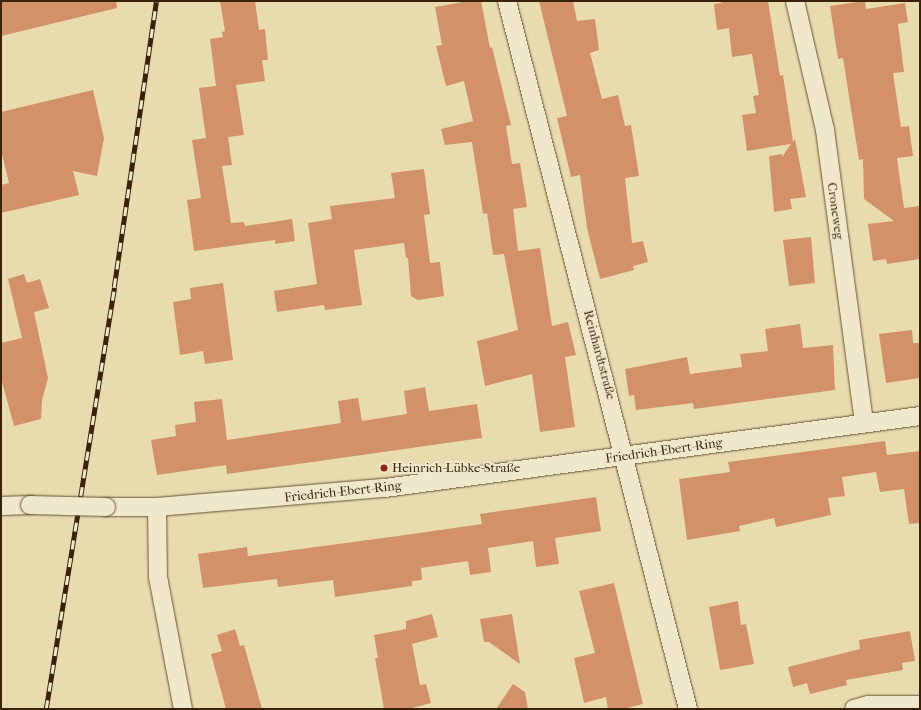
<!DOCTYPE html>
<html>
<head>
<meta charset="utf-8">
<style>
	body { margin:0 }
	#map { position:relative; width:921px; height:710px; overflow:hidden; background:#e8dcaf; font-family:"IM FELL French Canon",serif }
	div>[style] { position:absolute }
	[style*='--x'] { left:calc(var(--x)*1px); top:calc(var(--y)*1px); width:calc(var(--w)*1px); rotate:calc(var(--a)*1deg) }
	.building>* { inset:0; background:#d39169 }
	.roads { filter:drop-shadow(0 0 1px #655032) drop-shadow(0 0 1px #655032) }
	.minor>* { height:18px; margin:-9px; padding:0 9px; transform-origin:9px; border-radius:9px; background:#f0e8cb }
	.rail>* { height:4.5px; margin-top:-2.25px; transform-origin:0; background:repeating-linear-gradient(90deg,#f0e8cb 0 9px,#392208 0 18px); box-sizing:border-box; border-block:1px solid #392208 }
	.bridges { filter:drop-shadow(0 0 1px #655032) drop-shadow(0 0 1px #655032) }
	.minor-bridge>* { height:18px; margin:-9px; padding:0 9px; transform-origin:9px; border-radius:9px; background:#f0e8cb }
	.dots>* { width:11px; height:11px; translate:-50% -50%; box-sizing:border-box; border:2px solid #f0e8cb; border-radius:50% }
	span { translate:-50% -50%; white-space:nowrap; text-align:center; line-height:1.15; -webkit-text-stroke:4px #f0e8cb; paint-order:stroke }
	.street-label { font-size:13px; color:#392208 }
	.poi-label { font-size:13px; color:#392208 }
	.left { translate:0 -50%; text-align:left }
	.frame { position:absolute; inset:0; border:2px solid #392208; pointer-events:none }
</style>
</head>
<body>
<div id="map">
	<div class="building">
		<i style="clip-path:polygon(1px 1px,116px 1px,117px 8px,1px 36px)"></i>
		<i style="clip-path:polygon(220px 1px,255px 1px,259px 30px,265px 29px,268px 60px,262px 60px,265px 81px,236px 85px,244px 135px,228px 137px,232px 165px,222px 166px,231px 223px,244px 222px,245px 226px,292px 219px,295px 241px,275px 244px,275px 240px,194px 251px,187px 200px,201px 198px,192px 140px,206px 138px,199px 88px,216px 86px,210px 39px,223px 37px,222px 32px,225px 31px)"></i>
		<i style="clip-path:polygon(469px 1px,481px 1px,490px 48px,492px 47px,511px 125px,506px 126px,512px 164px,520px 163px,527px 207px,513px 209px,518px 251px,540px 248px,552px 326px,568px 322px,576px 355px,565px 357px,575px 427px,540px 432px,532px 374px,485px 386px,477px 341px,518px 330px,504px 254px,493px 255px,487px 213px,483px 214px,472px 142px,445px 145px,441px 129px,473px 121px,464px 81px,446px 86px,436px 46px,442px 45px,435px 7px)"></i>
		<i style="clip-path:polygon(539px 1px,573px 1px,577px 21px,595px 19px,599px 50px,590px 53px,602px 99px,618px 95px,625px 126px,631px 125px,639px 176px,625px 178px,632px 243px,643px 241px,648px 262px,633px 266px,634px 270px,600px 279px,587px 228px,580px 175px,571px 177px,557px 118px,567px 116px)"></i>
		<i style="clip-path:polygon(721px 1px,768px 1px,780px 76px,783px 75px,793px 142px,795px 139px,806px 197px,790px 199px,792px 209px,774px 212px,769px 156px,782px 154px,782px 157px,791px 144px,747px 151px,742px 115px,756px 113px,753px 96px,759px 95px,752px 54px,732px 57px,729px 28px,717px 30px,714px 4px,721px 3px)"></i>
		<i style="clip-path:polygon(865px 1px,866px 9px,905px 3px,908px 22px,898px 24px,904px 72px,893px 73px,901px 127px,909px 126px,913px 156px,897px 158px,904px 208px,920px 206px,920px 259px,887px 264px,886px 259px,873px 261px,868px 224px,894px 221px,864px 199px,863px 159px,859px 160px,843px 58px,838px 59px,830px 6px)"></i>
		<i style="clip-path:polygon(93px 90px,104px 138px,97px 176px,73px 171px,79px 195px,1px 213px,1px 185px,9px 183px,1px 150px,1px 112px)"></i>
		<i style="clip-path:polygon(424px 169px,430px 214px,424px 215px,430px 263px,440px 262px,444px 296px,418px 300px,411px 296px,408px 258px,406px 258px,404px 243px,354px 250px,362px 305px,325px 310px,324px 305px,277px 312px,274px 291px,317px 284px,308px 223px,332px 219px,330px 206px,395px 198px,391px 173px)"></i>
		<i style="clip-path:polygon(811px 237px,815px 283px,789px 286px,783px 240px)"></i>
		<i style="clip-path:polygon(24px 274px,27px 283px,40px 279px,49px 308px,34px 312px,48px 378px,42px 400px,41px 419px,14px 426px,1px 378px,1px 343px,22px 338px,8px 279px)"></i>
		<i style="clip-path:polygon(223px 283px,233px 360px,205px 364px,203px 351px,180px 355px,173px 302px,191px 299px,190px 288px)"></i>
		<i style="clip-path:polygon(800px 324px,803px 348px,833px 345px,835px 390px,694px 409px,693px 403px,636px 410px,634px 395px,629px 396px,625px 369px,687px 357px,690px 374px,742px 367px,740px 354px,768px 351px,765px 329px)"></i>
		<i style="clip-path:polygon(912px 330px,913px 343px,920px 343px,920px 378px,886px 383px,879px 334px)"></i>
		<i style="clip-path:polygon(425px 387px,429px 411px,477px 404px,482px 438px,227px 474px,226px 465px,157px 475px,151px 440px,176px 436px,175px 425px,196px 422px,194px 402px,222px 399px,227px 440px,341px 423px,338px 401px,358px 398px,362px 421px,407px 414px,404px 391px)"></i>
		<i style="clip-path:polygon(885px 441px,887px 455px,920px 451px,920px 523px,909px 524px,904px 489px,880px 492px,876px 472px,842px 477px,845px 496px,828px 498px,831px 515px,776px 527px,774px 518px,739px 526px,740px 531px,687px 540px,679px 479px,730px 472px,728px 462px)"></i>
		<i style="clip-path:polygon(596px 497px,601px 531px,555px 538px,559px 564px,536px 567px,533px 541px,488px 548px,491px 572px,470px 575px,468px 561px,421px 568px,422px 580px,412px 581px,412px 586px,335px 597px,333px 580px,278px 587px,277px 579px,203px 588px,198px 554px,247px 547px,248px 556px,398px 536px,482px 524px,480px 514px)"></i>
		<i style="clip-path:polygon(614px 583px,643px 704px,623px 709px,608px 709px,606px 697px,584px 703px,574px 658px,595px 653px,579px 591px)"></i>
		<i style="clip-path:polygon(738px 601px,741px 625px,746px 624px,754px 664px,720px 670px,709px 607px)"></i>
		<i style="clip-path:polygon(432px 614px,438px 637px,412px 644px,420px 685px,426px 684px,431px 703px,408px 709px,384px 709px,375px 658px,378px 658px,374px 635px,406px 629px,406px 621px)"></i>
		<i style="clip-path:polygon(512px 614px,520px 664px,489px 642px,484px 642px,480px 619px)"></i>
		<i style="clip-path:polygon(235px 629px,240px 646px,244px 645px,262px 709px,226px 709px,211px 654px,222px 651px,217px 635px)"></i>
		<i style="clip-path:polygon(910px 631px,915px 661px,902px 663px,903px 670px,846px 680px,847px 685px,810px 694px,807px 683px,793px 687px,788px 667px,860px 649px,859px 640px)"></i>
		<i style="clip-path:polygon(513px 684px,525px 692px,528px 709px,496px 709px)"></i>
	</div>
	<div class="roads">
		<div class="minor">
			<i style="--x:507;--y:1;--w:731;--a:75.66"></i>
			<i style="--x:795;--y:1;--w:132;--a:76.9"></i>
			<i style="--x:825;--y:130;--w:296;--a:82.4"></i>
			<i style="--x:1;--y:506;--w:29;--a:-2"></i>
			<i style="--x:106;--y:507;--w:51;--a:0"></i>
			<i style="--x:157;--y:507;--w:229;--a:-4.8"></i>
			<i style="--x:385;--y:488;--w:540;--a:-7.66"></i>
			<i style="--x:157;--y:507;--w:70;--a:89.2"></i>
			<i style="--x:158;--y:577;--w:134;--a:79.3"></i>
			<i style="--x:854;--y:709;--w:15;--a:-16"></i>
			<i style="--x:868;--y:705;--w:52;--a:0"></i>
		</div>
	</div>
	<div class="rail">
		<i style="--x:46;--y:709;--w:427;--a:-80.8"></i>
		<i style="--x:114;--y:287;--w:289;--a:-81.6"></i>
	</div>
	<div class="bridges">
		<div class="minor-bridge">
			<i style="--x:30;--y:505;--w:76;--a:1.5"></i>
		</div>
	</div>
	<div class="dots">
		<i style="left:384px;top:468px;background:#8f2418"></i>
	</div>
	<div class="street-label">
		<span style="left:835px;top:211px;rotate:82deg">Croneweg</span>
		<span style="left:599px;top:355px;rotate:75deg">Reinhardtstraße</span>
		<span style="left:664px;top:451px;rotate:-8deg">Friedrich-Ebert-Ring</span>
		<span style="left:343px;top:492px;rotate:-6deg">Friedrich-Ebert-Ring</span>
	</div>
	<div class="poi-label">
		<span class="left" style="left:392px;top:468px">Heinrich-Lübke-Straße</span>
	</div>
	<div class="frame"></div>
</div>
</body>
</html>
